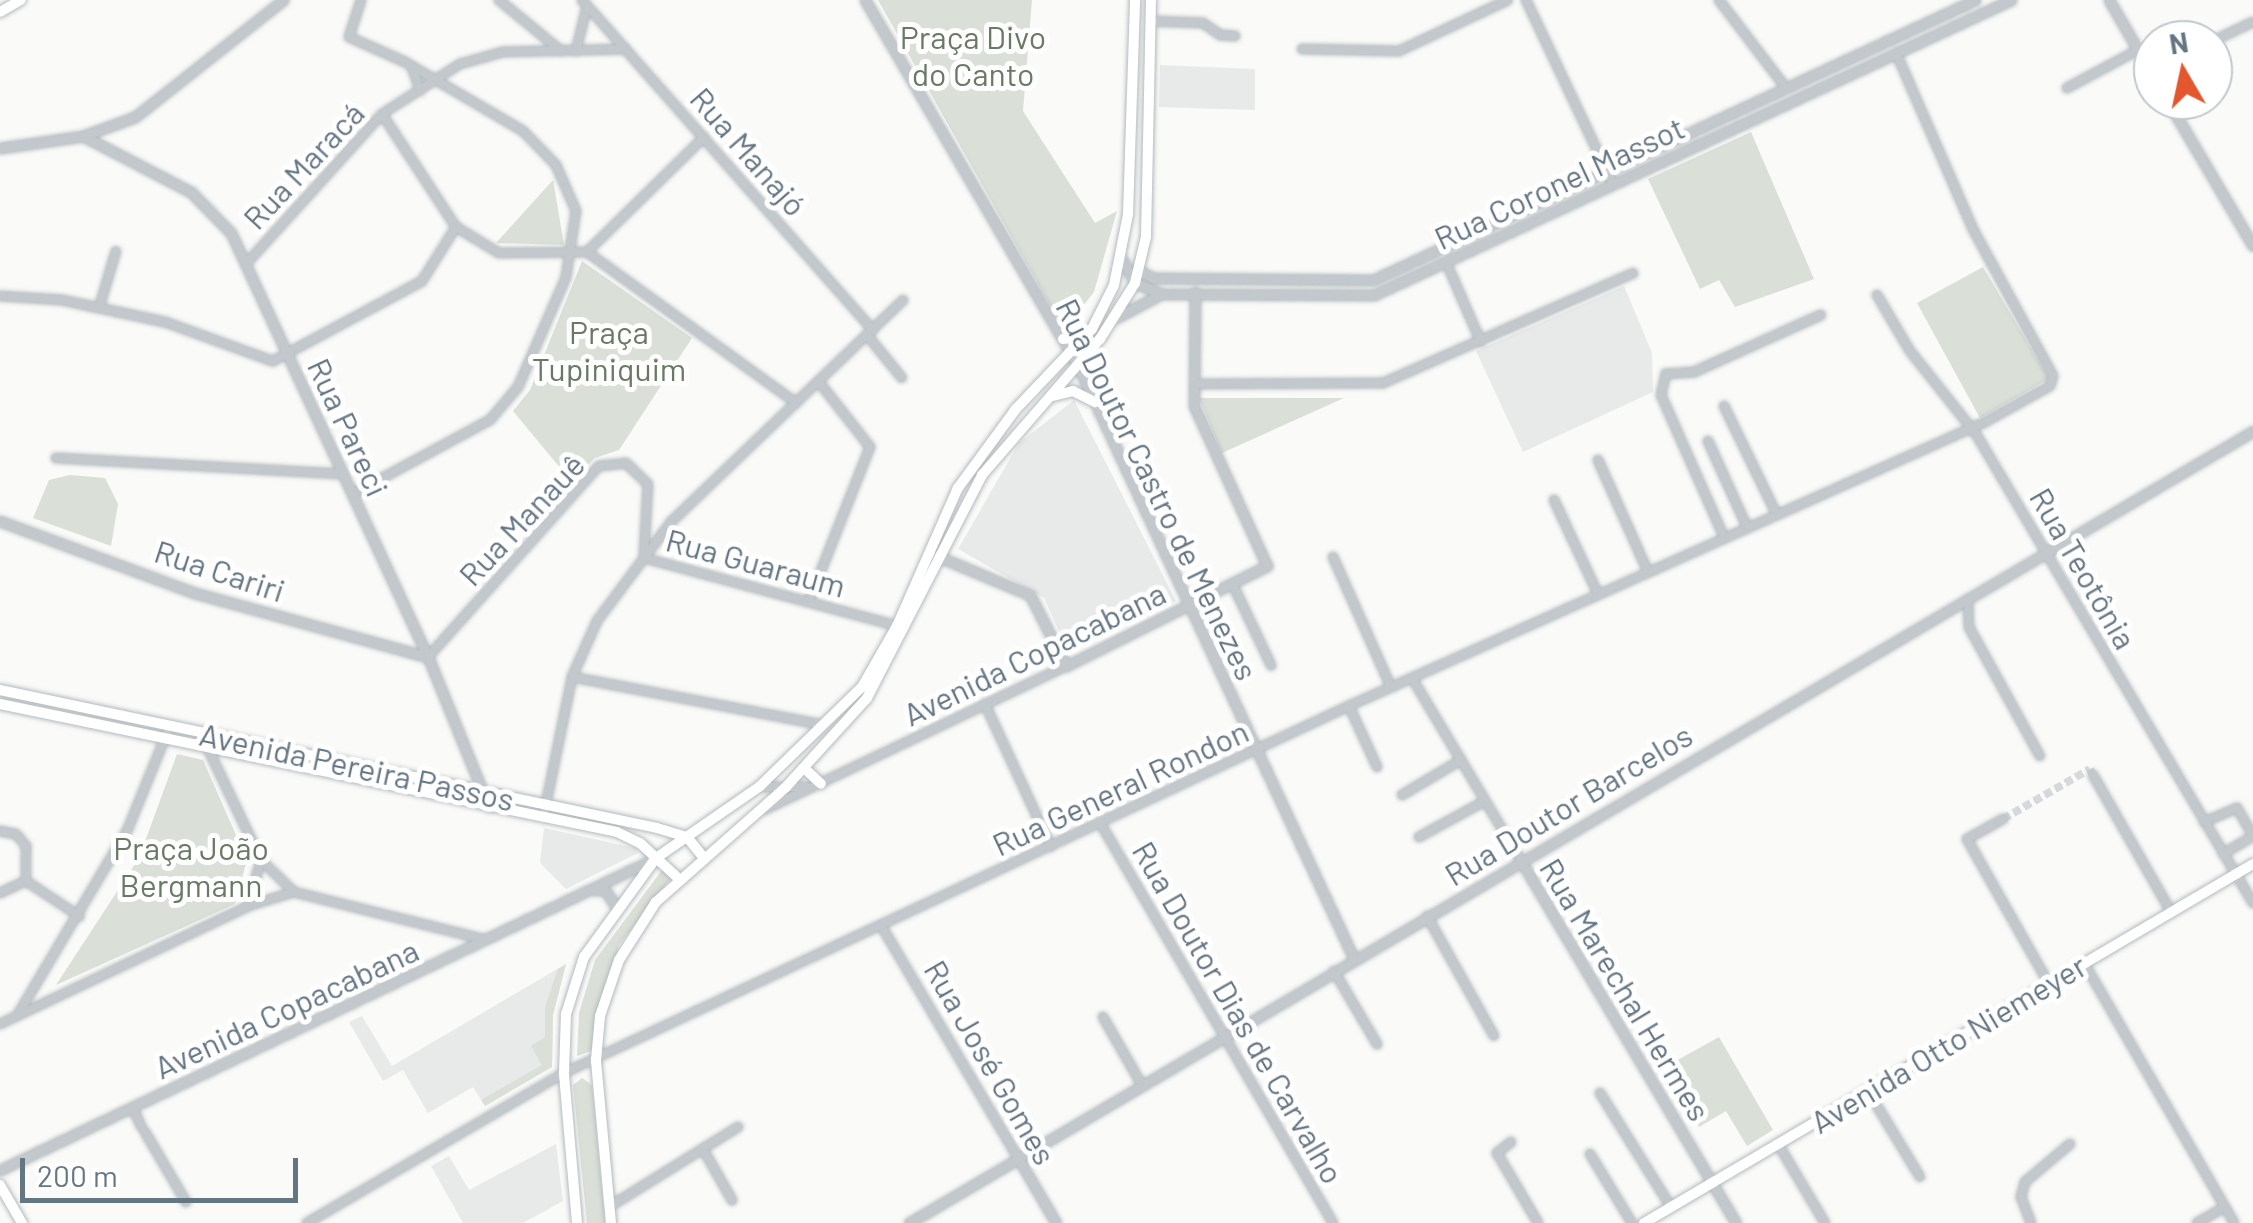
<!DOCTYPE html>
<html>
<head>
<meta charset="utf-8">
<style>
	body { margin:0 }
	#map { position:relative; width:2253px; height:1223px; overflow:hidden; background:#fafaf8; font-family:Barlow,sans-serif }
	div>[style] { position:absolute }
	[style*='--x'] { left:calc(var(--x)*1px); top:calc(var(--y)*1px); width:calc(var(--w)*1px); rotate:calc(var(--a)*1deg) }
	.built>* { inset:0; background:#e8e9e9 }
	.green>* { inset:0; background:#dadfd7 }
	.minor-tunnel>* { height:8px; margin-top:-4px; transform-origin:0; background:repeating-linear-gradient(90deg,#d5d9db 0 8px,transparent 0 12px) }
	.roads { filter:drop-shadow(0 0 2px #b3babf) drop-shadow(0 0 2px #b3babf) }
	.minor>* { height:8px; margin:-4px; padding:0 4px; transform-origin:4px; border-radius:4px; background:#c3c8cc }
	.tertiary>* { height:9px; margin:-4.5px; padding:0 4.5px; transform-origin:4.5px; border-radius:4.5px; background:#c3c8cc }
	.secondary>* { height:10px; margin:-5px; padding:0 5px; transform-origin:5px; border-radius:5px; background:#fff }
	span { translate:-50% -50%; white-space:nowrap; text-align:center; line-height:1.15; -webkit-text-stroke:10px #fff; paint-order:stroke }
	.park-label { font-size:32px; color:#687a64 }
	.street-label { font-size:32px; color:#657683 }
	.north { position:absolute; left:2133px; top:20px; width:100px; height:100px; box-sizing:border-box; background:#fff; border:2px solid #c1c8cd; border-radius:50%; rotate:351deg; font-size:28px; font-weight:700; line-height:40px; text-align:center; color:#657683 }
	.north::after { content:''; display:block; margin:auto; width:35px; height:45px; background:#e4572e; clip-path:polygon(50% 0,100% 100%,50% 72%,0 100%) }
	.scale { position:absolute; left:20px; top:1158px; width:278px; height:45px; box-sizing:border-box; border:5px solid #657683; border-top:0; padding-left:12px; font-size:30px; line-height:35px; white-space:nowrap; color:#657683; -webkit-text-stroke:8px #fff; paint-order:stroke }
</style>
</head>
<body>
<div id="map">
	<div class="built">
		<i style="clip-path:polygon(1160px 65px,1255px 69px,1255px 110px,1159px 107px)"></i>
		<i style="clip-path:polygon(1624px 286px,1652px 353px,1653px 392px,1523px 452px,1476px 351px)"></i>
		<i style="clip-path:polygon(1074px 400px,1176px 601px,1069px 653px,1044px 598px,958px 549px,1019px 443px)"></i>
		<i style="clip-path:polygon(544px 828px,635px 848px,638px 853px,566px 889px,540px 863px)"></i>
		<i style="clip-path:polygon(566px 964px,553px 1015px,552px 1067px,485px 1106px,473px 1087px,428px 1113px,403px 1070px,383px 1081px,349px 1022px,362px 1016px,392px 1066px)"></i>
		<i style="clip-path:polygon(556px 1144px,563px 1201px,523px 1223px,463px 1223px,431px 1166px,449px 1156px,469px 1190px)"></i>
	</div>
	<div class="green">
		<i style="clip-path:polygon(878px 0,1032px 0,1023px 111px,1095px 223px,1117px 211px,1094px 292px,1064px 330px)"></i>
		<i style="clip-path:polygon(1751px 132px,1814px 279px,1735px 307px,1719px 280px,1700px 289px,1648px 179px)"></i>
		<i style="clip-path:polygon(553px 180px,564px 245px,496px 243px)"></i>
		<i style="clip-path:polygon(582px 261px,692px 338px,619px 450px,595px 458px,571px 481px,513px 411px,530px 390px)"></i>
		<i style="clip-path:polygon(1983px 267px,2049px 379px,1980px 418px,1917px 303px)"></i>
		<i style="clip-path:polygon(1199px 398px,1344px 398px,1222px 453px)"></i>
		<i style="clip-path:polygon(70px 475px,105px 478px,118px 504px,111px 546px,33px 518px,49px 480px)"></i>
		<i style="clip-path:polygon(177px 754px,203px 760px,247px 860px,235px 904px,56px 985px,139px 858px)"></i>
		<i style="clip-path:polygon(662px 870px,671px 878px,619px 945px,591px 1051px,577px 1056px,579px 1013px,595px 960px)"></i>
		<i style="clip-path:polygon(566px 964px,553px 1015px,552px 1067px,485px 1106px,481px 1100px,542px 1065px,531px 1046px,545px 1037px,545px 1007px,558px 969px)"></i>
		<i style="clip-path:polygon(1719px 1037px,1773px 1130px,1747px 1146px,1726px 1111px,1699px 1127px,1665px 1067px)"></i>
		<i style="clip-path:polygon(582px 1078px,592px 1085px,605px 1223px,587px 1223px,573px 1085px)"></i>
	</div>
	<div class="minor-tunnel">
		<i style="--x:2003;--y:819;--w:100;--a:-29.9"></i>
		<i style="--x:2090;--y:769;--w:7;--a:63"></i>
	</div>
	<div class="roads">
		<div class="minor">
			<i style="--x:499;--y:0;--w:80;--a:39.4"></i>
			<i style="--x:582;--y:0;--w:440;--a:48.6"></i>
			<i style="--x:1526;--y:0;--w:204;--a:64.7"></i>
			<i style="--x:1719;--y:0;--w:111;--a:52.7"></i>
			<i style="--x:1150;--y:21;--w:53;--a:2.2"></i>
			<i style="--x:1203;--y:23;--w:21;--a:35"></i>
			<i style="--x:1220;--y:35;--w:15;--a:4"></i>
			<i style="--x:2213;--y:41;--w:44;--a:-25.4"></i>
			<i style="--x:1302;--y:49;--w:97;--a:1.2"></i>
			<i style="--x:1399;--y:51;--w:120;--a:-25.1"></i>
			<i style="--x:576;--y:51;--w:46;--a:-76.3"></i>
			<i style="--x:411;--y:65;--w:27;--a:70"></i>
			<i style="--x:2067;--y:88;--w:81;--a:-28.2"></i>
			<i style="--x:382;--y:114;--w:135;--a:56.8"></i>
			<i style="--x:456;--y:227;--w:50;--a:31.2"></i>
			<i style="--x:499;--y:253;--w:88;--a:-0.7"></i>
			<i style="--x:587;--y:252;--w:164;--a:-44.5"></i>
			<i style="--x:587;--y:252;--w:258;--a:35.8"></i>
			<i style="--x:1446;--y:262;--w:87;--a:66.4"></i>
			<i style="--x:246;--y:264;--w:202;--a:-47.8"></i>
			<i style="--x:382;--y:114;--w:93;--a:-32.7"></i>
			<i style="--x:460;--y:64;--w:45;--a:-15.6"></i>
			<i style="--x:503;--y:52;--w:123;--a:-1.4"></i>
			<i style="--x:1877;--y:295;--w:65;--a:59.5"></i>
			<i style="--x:1910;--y:351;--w:106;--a:51.5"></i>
			<i style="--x:1976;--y:434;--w:545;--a:59.43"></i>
			<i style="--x:0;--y:296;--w:62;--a:3.7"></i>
			<i style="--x:62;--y:300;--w:105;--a:12.1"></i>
			<i style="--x:165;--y:322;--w:115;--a:19.9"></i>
			<i style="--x:273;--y:361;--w:169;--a:-28.2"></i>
			<i style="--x:422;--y:281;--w:64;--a:-57.8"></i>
			<i style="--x:99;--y:308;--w:59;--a:-73.4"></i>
			<i style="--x:867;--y:335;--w:55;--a:50.9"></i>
			<i style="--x:1195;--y:384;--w:188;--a:-0.3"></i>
			<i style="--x:1383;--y:383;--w:273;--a:-23.7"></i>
			<i style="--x:1724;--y:406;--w:119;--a:64.1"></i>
			<i style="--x:1708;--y:441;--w:94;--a:65.6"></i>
			<i style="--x:56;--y:458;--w:287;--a:3.2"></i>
			<i style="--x:1598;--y:460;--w:123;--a:65.9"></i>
			<i style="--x:353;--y:494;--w:156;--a:-28.4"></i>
			<i style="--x:490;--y:420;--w:43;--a:-49.7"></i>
			<i style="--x:518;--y:387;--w:120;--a:-66.4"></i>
			<i style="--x:566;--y:277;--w:67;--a:-81.4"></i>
			<i style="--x:576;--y:211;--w:50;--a:-113.5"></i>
			<i style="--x:556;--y:165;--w:47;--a:-134.1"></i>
			<i style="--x:523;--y:131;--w:137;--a:-149.7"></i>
			<i style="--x:405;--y:62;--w:61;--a:-155.9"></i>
			<i style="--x:349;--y:37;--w:39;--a:-72"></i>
			<i style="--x:1554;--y:500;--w:104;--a:64.9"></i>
			<i style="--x:1724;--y:537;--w:155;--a:-113.9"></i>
			<i style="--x:1661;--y:395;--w:22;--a:-77"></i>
			<i style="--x:1666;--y:374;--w:28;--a:-4"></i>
			<i style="--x:1694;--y:372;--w:139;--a:-24.2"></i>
			<i style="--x:1333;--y:557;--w:142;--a:66"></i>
			<i style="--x:644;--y:558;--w:262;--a:15"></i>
			<i style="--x:1233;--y:585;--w:89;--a:64.6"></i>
			<i style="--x:1968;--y:599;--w:28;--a:88"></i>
			<i style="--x:1969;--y:627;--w:147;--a:61.2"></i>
			<i style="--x:809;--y:601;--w:166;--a:-68.4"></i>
			<i style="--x:870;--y:447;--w:83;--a:-128.1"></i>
			<i style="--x:428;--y:657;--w:256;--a:-48.2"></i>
			<i style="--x:599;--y:466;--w:27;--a:-6"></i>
			<i style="--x:626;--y:463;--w:30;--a:44"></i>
			<i style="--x:648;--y:484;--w:70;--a:93.3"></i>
			<i style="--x:572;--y:677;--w:256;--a:10.8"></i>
			<i style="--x:1412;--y:678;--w:213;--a:59.2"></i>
			<i style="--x:985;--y:704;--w:157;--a:65.2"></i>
			<i style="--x:1349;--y:706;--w:67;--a:65.3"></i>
			<i style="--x:200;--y:732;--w:142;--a:64.5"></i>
			<i style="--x:261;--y:860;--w:46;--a:44.1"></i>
			<i style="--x:2093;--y:775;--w:158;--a:60.3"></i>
			<i style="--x:759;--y:787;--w:48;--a:0"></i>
			<i style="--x:1402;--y:795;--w:69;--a:-30.7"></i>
			<i style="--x:545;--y:809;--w:135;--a:-78.4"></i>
			<i style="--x:572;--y:677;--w:61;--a:-65.9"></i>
			<i style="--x:597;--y:621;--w:124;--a:-53.2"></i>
			<i style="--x:671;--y:522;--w:321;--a:-43.7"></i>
			<i style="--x:764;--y:810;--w:335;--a:-25.5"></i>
			<i style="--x:2003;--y:819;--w:41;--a:150.9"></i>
			<i style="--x:1967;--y:839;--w:167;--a:60.5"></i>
			<i style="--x:2204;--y:822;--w:36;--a:-23"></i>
			<i style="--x:2237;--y:808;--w:32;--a:60"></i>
			<i style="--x:2253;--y:836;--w:35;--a:149"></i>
			<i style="--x:1102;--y:826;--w:459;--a:59.8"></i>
			<i style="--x:0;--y:831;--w:16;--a:11"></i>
			<i style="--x:16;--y:834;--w:16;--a:50"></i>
			<i style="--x:26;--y:846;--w:35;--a:90"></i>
			<i style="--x:1419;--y:837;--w:75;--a:-28.6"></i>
			<i style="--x:26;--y:881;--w:64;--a:33.4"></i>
			<i style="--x:0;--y:893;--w:29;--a:-25"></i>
			<i style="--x:248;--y:906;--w:48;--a:-74.2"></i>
			<i style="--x:1427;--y:916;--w:137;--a:60.8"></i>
			<i style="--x:882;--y:927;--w:268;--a:59.5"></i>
			<i style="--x:2084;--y:963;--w:300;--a:60"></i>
			<i style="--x:1334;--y:971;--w:85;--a:59.5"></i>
			<i style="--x:17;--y:1016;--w:215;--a:-59.3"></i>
			<i style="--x:127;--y:831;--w:106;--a:-67.8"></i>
			<i style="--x:1103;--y:1017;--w:78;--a:60.2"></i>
			<i style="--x:0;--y:1024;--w:275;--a:-25.4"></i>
			<i style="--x:248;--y:906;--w:48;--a:-16.9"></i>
			<i style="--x:294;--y:892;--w:195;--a:14"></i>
			<i style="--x:1868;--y:1091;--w:100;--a:58.8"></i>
			<i style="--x:1600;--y:1093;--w:134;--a:58.1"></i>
			<i style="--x:133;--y:1108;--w:20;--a:66"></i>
			<i style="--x:145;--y:1132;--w:81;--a:59.6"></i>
			<i style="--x:1511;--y:1142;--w:18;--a:142"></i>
			<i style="--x:1497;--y:1153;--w:81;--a:59.6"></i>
			<i style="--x:1778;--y:1144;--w:92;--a:59.3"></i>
			<i style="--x:703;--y:1149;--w:59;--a:60.4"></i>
			<i style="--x:1590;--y:1154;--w:81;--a:58.7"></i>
			<i style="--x:609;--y:1207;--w:152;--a:-31.8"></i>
			<i style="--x:307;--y:1223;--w:298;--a:-30.3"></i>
			<i style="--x:564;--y:1073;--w:867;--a:-25.06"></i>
			<i style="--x:1349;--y:706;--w:697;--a:-24.06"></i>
			<i style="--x:1985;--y:422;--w:74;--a:-29"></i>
			<i style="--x:2050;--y:386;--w:10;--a:-73"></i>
			<i style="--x:2053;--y:376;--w:167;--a:-118.6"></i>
			<i style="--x:1973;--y:229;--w:192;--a:-113.6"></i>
			<i style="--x:2031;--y:1223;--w:28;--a:-111"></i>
			<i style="--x:2021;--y:1197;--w:16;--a:-75"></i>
			<i style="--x:2025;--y:1182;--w:59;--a:-40.2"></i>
			<i style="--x:2197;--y:1223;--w:32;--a:-30"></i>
		</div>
		<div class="tertiary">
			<i style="--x:865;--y:0;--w:423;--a:59.8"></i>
			<i style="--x:1078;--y:366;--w:654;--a:65.04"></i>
			<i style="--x:2109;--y:0;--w:88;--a:59.9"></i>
			<i style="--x:2167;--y:100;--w:169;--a:59.5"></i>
			<i style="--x:83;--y:136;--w:122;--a:27.4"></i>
			<i style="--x:191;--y:192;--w:57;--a:45.7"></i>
			<i style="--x:231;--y:233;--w:468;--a:65.1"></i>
			<i style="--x:428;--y:657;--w:162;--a:67.9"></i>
			<i style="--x:0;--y:148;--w:84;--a:-8.2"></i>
			<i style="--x:83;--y:136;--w:55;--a:-20.1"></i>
			<i style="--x:135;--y:117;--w:189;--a:-38.3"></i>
			<i style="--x:1122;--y:259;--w:27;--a:62"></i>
			<i style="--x:1135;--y:283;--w:29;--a:22"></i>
			<i style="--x:1162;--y:294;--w:212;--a:0.3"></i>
			<i style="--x:1374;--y:295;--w:702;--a:-24.85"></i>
			<i style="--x:1140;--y:271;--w:15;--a:28"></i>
			<i style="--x:1153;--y:278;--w:220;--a:0.5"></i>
			<i style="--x:1373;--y:280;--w:664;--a:-24.94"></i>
			<i style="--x:1116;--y:318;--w:49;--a:-28.1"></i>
			<i style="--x:0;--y:521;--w:208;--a:20.3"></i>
			<i style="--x:195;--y:593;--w:242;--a:15.4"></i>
			<i style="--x:937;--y:556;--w:101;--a:22.8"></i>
			<i style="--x:1030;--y:595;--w:80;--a:63.1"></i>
			<i style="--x:1066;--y:666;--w:225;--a:-26.5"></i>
			<i style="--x:1267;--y:566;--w:176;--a:-114.5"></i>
			<i style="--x:1194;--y:406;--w:114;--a:-89.5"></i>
			<i style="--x:1521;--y:861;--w:421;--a:59.3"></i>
			<i style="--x:595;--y:890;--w:10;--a:0"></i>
			<i style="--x:605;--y:890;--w:20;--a:57"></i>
			<i style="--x:1018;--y:1158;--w:75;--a:59.7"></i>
			<i style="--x:0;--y:1170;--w:724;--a:-25.43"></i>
			<i style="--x:909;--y:1223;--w:1560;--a:-30.51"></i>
		</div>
		<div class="secondary">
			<i style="--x:0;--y:12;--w:24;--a:-30"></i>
			<i style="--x:1063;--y:339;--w:21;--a:-8"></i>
			<i style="--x:1053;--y:396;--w:21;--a:-14"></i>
			<i style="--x:1073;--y:391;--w:25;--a:27"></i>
			<i style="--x:0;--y:690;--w:671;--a:11.86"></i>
			<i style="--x:657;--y:828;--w:31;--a:17"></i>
			<i style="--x:687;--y:837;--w:27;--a:51"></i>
			<i style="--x:0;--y:704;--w:630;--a:11.72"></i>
			<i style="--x:617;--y:832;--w:25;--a:26"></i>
			<i style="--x:640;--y:843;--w:53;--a:42.7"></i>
			<i style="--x:804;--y:768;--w:23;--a:43"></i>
			<i style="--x:0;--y:1185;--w:44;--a:59.9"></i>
			<i style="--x:577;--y:1223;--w:151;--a:-95"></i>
			<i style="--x:564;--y:1073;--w:59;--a:-88.1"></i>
			<i style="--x:566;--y:1014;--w:60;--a:-72.5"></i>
			<i style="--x:584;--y:957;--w:122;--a:-54"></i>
			<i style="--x:656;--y:858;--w:125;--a:-34.6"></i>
			<i style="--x:759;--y:787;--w:144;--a:-44.2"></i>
			<i style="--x:862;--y:687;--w:70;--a:-60.2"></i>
			<i style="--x:897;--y:626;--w:151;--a:-66.2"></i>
			<i style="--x:958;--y:488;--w:97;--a:-53.8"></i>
			<i style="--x:1015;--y:410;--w:112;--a:-46.5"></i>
			<i style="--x:1092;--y:329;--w:49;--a:-63.4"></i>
			<i style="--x:1114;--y:285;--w:72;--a:-78.8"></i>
			<i style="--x:1128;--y:214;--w:214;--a:-88.1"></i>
			<i style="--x:611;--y:1223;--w:164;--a:-95.3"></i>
			<i style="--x:596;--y:1060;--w:44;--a:-84.8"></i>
			<i style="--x:600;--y:1016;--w:59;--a:-71.3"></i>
			<i style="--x:619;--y:960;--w:69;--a:-57.5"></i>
			<i style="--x:656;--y:902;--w:174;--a:-41.5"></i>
			<i style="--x:786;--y:787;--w:120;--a:-47.7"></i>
			<i style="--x:867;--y:698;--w:251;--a:-62.7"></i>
			<i style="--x:982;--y:475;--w:180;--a:-49.1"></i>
			<i style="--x:1100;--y:339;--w:66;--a:-58"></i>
			<i style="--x:1135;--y:283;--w:47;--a:-76.6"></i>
			<i style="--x:1146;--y:237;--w:237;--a:-88.8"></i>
			<i style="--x:1644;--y:1223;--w:707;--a:-30.52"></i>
		</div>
	</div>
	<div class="park-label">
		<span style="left:973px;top:55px">Praça Divo<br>do Canto</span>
		<span style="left:609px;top:350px">Praça<br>Tupiniquim</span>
		<span style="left:191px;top:866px">Praça João<br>Bergmann</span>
	</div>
	<div class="street-label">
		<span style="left:749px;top:151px;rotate:49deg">Rua Manajó</span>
		<span style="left:303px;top:165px;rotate:-47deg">Rua Maracá</span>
		<span style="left:1559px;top:182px;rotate:-25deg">Rua Coronel Massot</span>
		<span style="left:349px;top:427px;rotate:65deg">Rua Pareci</span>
		<span style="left:1158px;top:489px;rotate:64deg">Rua Doutor Castro de Menezes</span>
		<span style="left:521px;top:519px;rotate:-47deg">Rua Manauê</span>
		<span style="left:756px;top:562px;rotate:15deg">Rua Guaraum</span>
		<span style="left:2084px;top:568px;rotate:60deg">Rua Teotônia</span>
		<span style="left:220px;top:570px;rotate:18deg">Rua Cariri</span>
		<span style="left:1034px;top:653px;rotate:-26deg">Avenida Copacabana</span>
		<span style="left:357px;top:766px;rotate:12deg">Avenida Pereira Passos</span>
		<span style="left:1120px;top:787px;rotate:-25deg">Rua General Rondon</span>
		<span style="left:1568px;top:804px;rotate:-31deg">Rua Doutor Barcelos</span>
		<span style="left:1626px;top:989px;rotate:59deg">Rua Marechal Hermes</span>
		<span style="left:286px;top:1008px;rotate:-25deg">Avenida Copacabana</span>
		<span style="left:1239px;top:1012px;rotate:60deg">Rua Doutor Dias de Carvalho</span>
		<span style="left:1948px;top:1043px;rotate:-31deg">Avenida Otto Niemeyer</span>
		<span style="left:991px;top:1062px;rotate:60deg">Rua José Gomes</span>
	</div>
	<div class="north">N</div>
	<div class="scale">200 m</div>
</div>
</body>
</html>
